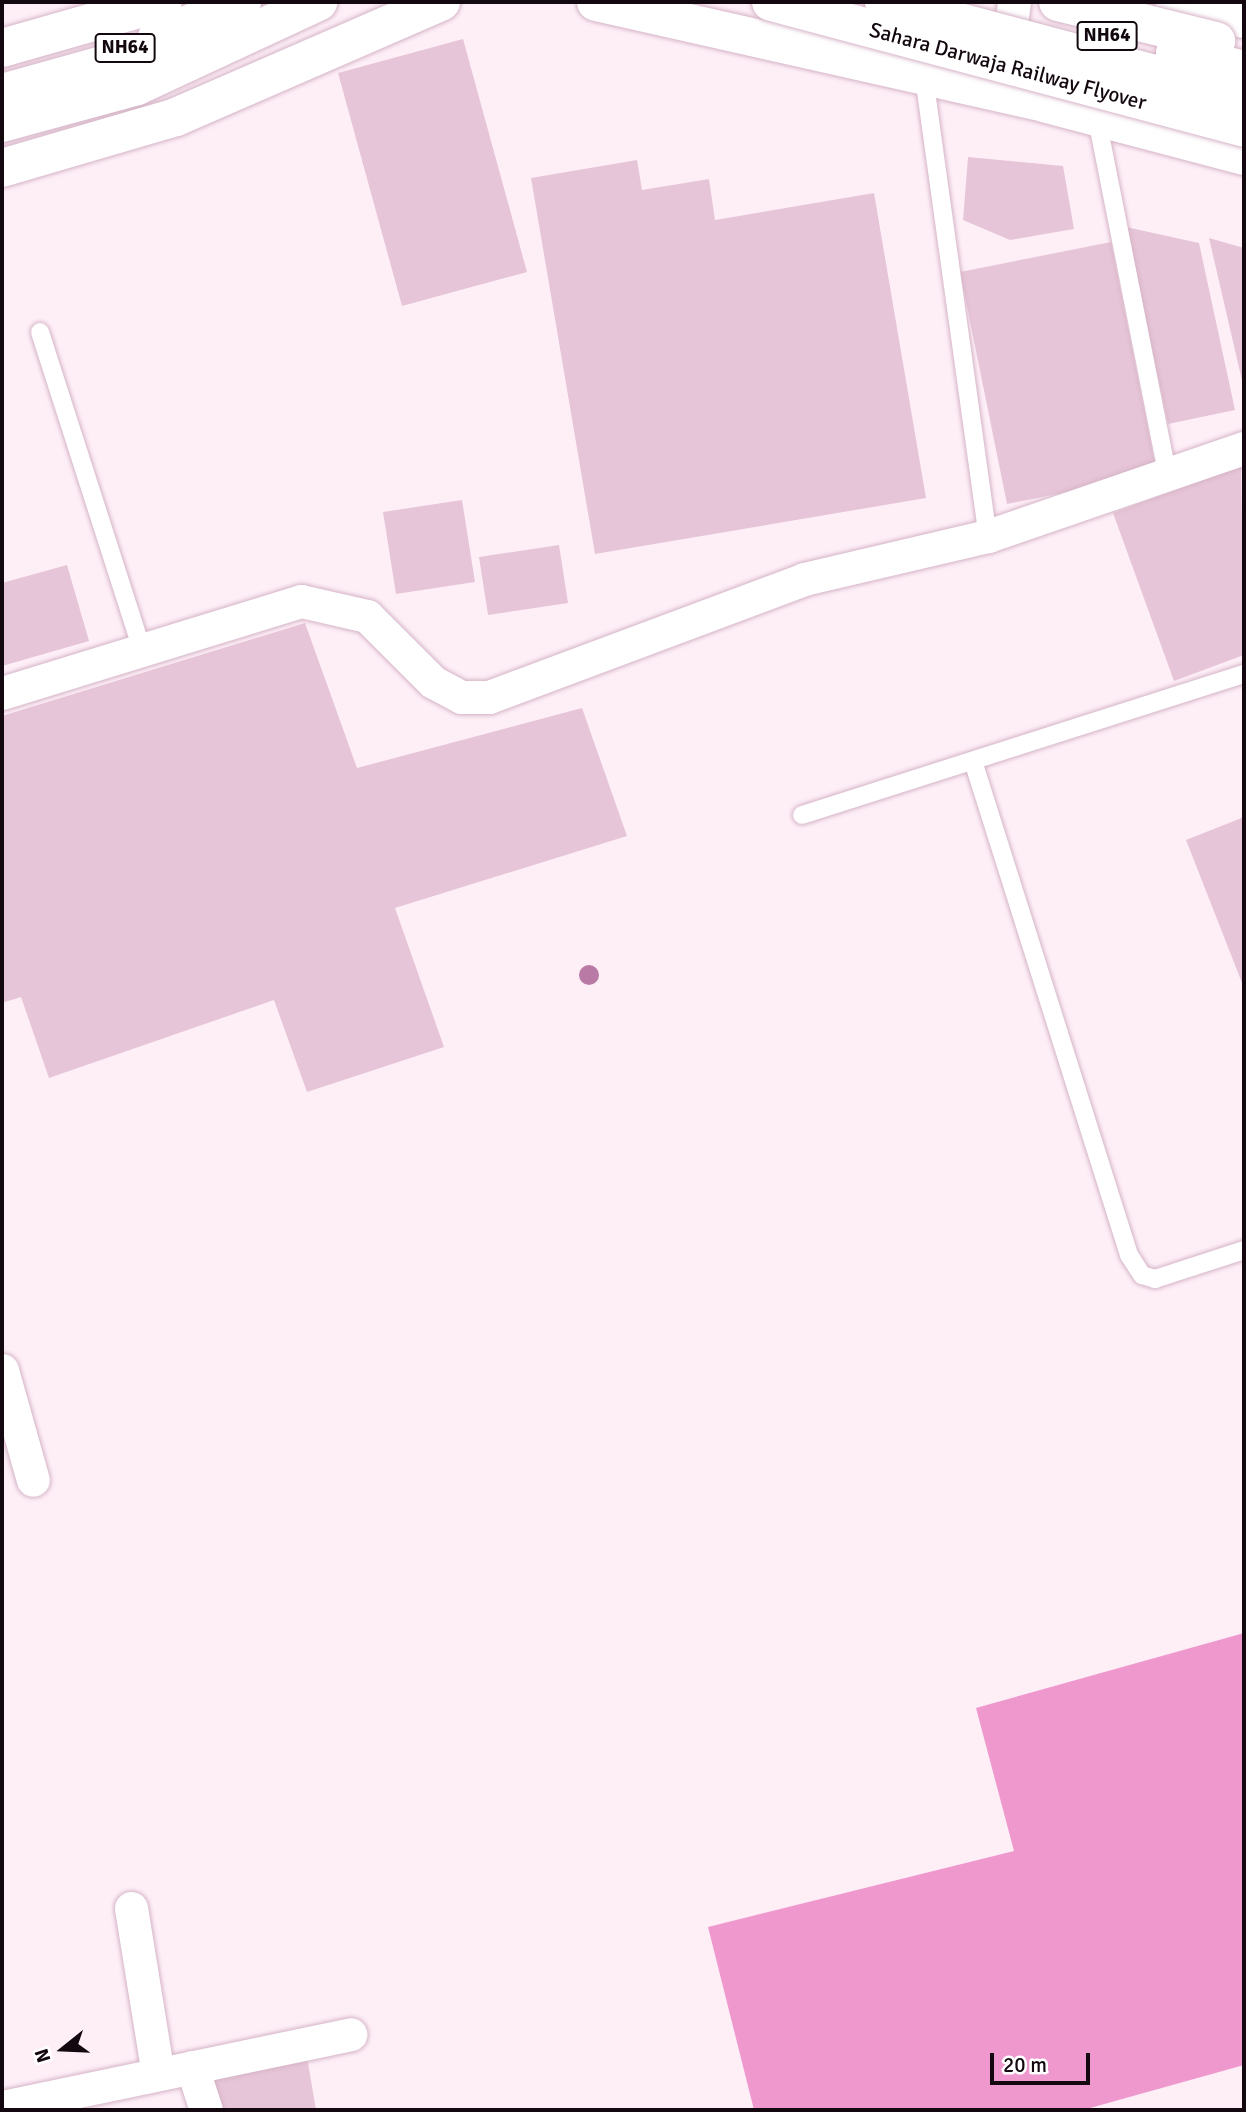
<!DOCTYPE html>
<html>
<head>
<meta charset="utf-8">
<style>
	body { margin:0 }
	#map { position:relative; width:1246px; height:2112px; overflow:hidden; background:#feeff7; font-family:Signika,sans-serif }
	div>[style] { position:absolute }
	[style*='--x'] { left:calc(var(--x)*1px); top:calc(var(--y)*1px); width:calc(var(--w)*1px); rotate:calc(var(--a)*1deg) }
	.forest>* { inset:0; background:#ef98ce }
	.building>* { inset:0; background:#e7c5d8 }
	.roads { filter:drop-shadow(0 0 2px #d5b4c7) drop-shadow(0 0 2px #d5b4c7) }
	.service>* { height:18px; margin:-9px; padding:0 9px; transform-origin:9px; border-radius:9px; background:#fff }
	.minor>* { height:33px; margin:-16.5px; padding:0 16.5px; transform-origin:16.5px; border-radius:16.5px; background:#fff }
	.tertiary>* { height:38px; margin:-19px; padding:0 19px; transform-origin:19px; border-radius:19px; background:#fff }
	.trunk>* { height:38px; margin:-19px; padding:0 19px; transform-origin:19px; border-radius:19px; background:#fff }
	.bridges { filter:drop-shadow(0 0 2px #d5b4c7) drop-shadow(0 0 2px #d5b4c7) }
	.trunk-bridge>* { height:38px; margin:-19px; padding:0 19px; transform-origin:19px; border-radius:19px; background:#fff }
	.trees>* { width:20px; height:20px; margin:-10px; border-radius:50%; background:#b97aa5 }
	span { translate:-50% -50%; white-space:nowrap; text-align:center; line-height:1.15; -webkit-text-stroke:5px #fff; paint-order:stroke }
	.shield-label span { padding:2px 5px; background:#fff; border:2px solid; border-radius:5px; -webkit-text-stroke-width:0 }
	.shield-label { font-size:19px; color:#13080f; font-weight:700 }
	.street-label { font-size:21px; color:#13080f }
	.frame { position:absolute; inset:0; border:4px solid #13080f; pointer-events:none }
	.north { position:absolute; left:28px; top:2014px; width:70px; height:70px; -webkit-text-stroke:5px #fff; paint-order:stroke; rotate:252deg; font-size:19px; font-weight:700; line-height:28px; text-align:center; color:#13080f }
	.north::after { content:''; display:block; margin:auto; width:24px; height:32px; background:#13080f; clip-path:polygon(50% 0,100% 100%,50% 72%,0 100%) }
	.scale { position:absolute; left:990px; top:2053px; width:100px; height:32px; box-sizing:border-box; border:4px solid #13080f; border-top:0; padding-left:9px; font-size:21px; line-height:24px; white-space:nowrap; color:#13080f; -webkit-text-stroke:5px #fff; paint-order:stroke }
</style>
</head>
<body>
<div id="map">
	<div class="forest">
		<i style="clip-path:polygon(1244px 1633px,1244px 2065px,1083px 2110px,754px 2110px,708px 1927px,1014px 1851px,976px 1708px)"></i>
	</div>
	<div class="building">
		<i style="clip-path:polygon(463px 39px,527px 272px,402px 306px,338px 73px)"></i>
		<i style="clip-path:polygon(968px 157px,1063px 166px,1074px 229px,1010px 240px,963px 220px)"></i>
		<i style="clip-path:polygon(637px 160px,642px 190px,709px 179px,715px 220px,874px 193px,926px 498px,595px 554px,531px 178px)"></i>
		<i style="clip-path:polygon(1126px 227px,1199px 243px,1235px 410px,1168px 424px)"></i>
		<i style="clip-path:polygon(1209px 238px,1244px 248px,1244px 385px,1243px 385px)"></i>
		<i style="clip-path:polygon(1111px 242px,1157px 474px,1007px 504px,960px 272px)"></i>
		<i style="clip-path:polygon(1241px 466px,1244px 655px,1174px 681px,1113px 513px)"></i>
		<i style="clip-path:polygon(462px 500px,475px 582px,396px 594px,383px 512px)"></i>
		<i style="clip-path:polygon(559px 545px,568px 603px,488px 615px,479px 557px)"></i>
		<i style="clip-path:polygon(67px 565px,89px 641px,2px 666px,2px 583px)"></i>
		<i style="clip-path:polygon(305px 623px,357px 768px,582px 708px,627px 836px,395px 908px,444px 1047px,307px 1092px,274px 1000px,49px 1078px,21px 997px,2px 1003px,2px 716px)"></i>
		<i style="clip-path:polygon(1244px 817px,1244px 988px,1186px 840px)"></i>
		<i style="clip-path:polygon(306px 2051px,316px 2110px,220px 2110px,212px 2068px)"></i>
	</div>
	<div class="roads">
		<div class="service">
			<i style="--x:924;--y:77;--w:463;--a:82.1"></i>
			<i style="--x:1097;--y:119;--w:366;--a:78.8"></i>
			<i style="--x:40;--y:332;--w:333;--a:72.2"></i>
			<i style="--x:973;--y:761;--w:518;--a:72.47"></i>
			<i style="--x:1129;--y:1255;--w:24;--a:57"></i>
			<i style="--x:1142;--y:1275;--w:14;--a:17"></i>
			<i style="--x:1155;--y:1279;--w:94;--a:-18"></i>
			<i style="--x:802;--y:815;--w:464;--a:-17.7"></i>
		</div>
		<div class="minor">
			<i style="--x:1006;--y:59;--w:58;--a:-82"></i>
			<i style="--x:2;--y:693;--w:313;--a:-17.1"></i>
			<i style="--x:301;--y:601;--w:68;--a:12.8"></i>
			<i style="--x:367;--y:616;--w:93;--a:45"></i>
			<i style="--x:433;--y:682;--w:32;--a:28"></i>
			<i style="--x:461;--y:697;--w:28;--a:0"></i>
			<i style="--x:489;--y:697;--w:336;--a:-20.5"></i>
			<i style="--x:804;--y:579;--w:189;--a:-13.2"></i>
			<i style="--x:988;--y:536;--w:271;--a:-19"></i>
			<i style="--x:2;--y:1370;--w:114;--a:74.3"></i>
			<i style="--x:131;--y:1908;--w:168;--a:80.8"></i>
			<i style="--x:192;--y:2067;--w:45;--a:72"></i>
			<i style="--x:2;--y:2107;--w:356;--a:-11.8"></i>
		</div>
		<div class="tertiary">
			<i style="--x:596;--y:2;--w:462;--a:12.7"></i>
			<i style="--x:1047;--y:104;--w:204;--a:14.8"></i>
			<i style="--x:2;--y:168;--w:181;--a:-16.3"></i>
			<i style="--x:176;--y:117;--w:289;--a:-23.5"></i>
		</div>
		<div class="trunk">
			<i style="--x:1174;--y:2;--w:72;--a:13.7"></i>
			<i style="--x:157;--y:37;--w:92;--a:-22.4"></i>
			<i style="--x:2;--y:48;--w:167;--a:-15.9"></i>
			<i style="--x:2;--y:93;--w:193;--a:-15.6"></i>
			<i style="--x:2;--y:123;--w:140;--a:-15.3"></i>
			<i style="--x:137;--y:86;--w:200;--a:-24.9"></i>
		</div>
	</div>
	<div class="bridges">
		<div class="trunk-bridge">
			<i style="--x:771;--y:2;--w:489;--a:14.9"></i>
			<i style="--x:884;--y:2;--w:373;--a:14.9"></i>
			<i style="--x:1058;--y:2;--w:163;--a:13.9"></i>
			<i style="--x:1175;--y:53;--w:71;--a:13.8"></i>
		</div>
	</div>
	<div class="trees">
		<i style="left:589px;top:975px"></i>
	</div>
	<div class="shield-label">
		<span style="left:1107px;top:36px">NH64</span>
		<span style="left:125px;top:48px">NH64</span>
	</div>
	<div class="street-label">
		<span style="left:1008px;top:66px;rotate:15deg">Sahara Darwaja Railway Flyover</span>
	</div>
	<div class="frame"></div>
	<div class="north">N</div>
	<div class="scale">20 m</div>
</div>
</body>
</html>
